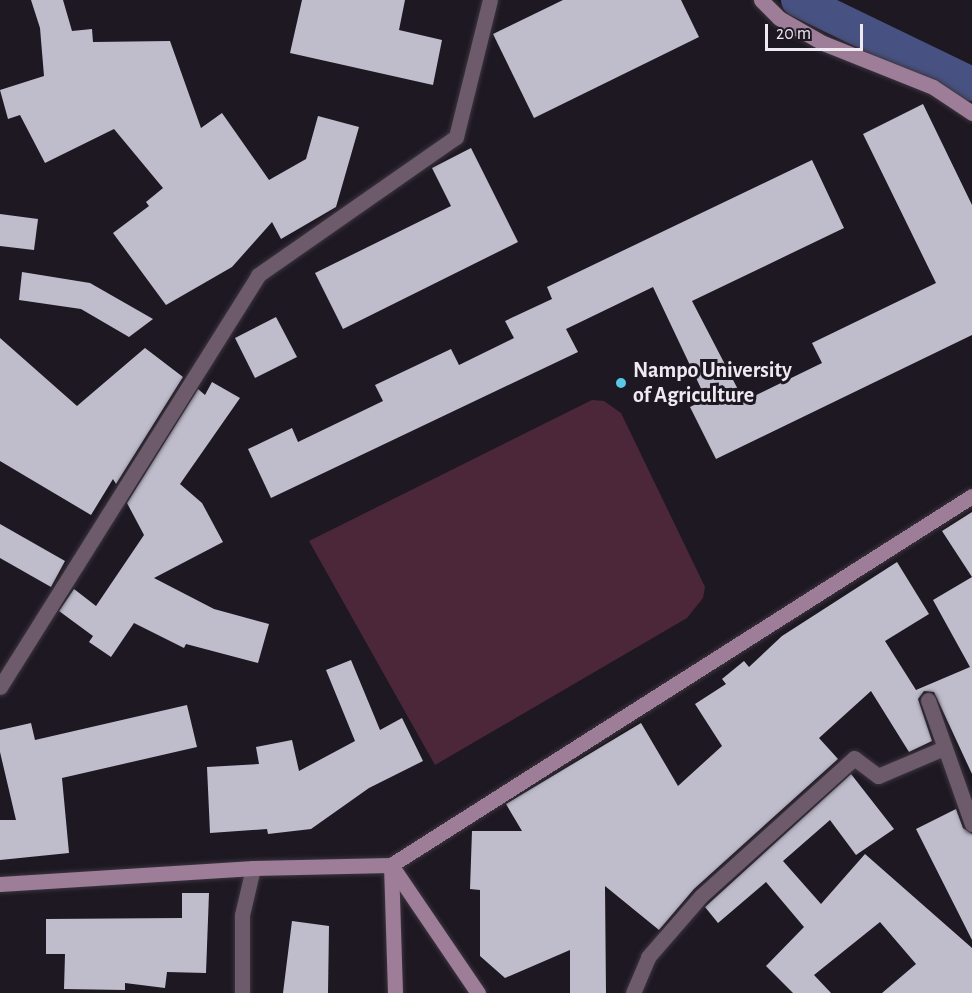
<!DOCTYPE html>
<html>
<head>
<meta charset="utf-8">
<style>
	body { margin:0 }
	#map { position:relative; width:972px; height:993px; overflow:hidden; background:#1e1822; font-family:"Alegreya Sans",sans-serif }
	div>[style] { position:absolute }
	[style*='--x'] { left:calc(var(--x)*1px); top:calc(var(--y)*1px); width:calc(var(--w)*1px); rotate:calc(var(--a)*1deg) }
	.green>* { inset:0; background:#4b2739 }
	.canal>* { height:34px; margin:-17px; padding:0 17px; transform-origin:17px; border-radius:17px; background:#485282 }
	.building>* { inset:0; background:#bfbdcc }
	.roads { filter:drop-shadow(0 0 2px #3b353f) drop-shadow(0 0 2px #3b353f) }
	.street>* { height:15px; margin:-7.5px; padding:0 7.5px; transform-origin:7.5px; border-radius:7.5px; background:#6d5a6a }
	.secondary>* { height:15px; margin:-7.5px; padding:0 7.5px; transform-origin:7.5px; border-radius:7.5px; background:#9d7d98 }
	.dots>* { width:16px; height:16px; translate:-50% -50%; box-sizing:border-box; border:3px solid #1e1822; border-radius:50% }
	span { translate:-50% -50%; white-space:nowrap; text-align:center; line-height:1.15; -webkit-text-stroke:6px #1e1822; paint-order:stroke }
	.poi-label { font-size:22px; color:#efeaf2; font-weight:700 }
	.left { translate:0 -50%; text-align:left }
	.scale { position:absolute; left:765px; top:24px; width:98px; height:27px; box-sizing:border-box; border:3px solid #efeaf2; border-top:0; padding-left:8px; font-size:18px; line-height:21px; white-space:nowrap; color:#efeaf2; -webkit-text-stroke:4px #1e1822; paint-order:stroke }
</style>
</head>
<body>
<div id="map">
	<div class="green">
		<i style="clip-path:polygon(592px 400px,604px 401px,621px 413px,705px 587px,703px 598px,687px 618px,435px 765px,309px 541px)"></i>
	</div>
	<div class="canal">
		<i style="--x:798;--y:0;--w:193;--a:25.8"></i>
	</div>
	<div class="building">
		<i style="clip-path:polygon(31px 0,63px 0,72px 31px,92px 29px,93px 42px,170px 41px,201px 128px,222px 113px,269px 180px,306px 159px,318px 116px,359px 127px,336px 207px,281px 239px,272px 222px,232px 267px,166px 305px,113px 233px,149px 206px,146px 202px,163px 188px,114px 129px,45px 163px,20px 115px,8px 119px,0 90px,44px 76px,40px 28px)"></i>
		<i style="clip-path:polygon(302px 0,405px 0,399px 30px,442px 40px,433px 85px,290px 53px)"></i>
		<i style="clip-path:polygon(563px 0,681px 0,699px 37px,534px 118px,493px 34px)"></i>
		<i style="clip-path:polygon(923px 104px,972px 205px,972px 335px,716px 459px,690px 407px,706px 399px,653px 287px,566px 329px,578px 352px,271px 498px,248px 449px,292px 428px,298px 442px,383px 401px,375px 385px,451px 349px,459px 365px,514px 338px,505px 321px,552px 299px,547px 287px,812px 160px,844px 228px,692px 301px,744px 401px,822px 363px,812px 343px,936px 283px,863px 134px)"></i>
		<i style="clip-path:polygon(471px 148px,518px 242px,343px 329px,315px 273px,451px 206px,432px 168px)"></i>
		<i style="clip-path:polygon(0 214px,38px 219px,34px 250px,0 246px)"></i>
		<i style="clip-path:polygon(22px 272px,90px 283px,153px 319px,129px 337px,81px 309px,19px 300px)"></i>
		<i style="clip-path:polygon(276px 317px,297px 357px,255px 378px,235px 338px)"></i>
		<i style="clip-path:polygon(0 338px,77px 406px,145px 348px,183px 377px,116px 484px,113px 479px,91px 515px,0 461px)"></i>
		<i style="clip-path:polygon(212px 382px,240px 398px,180px 484px,202px 503px,223px 542px,154px 578px,214px 609px,269px 624px,258px 663px,186px 644px,184px 648px,134px 623px,111px 657px,89px 642px,93px 636px,59px 611px,74px 589px,96px 606px,144px 535px,127px 503px,198px 389px,205px 395px)"></i>
		<i style="clip-path:polygon(972px 512px,972px 774px,934px 692px,924px 691px,918px 699px,932px 741px,909px 752px,871px 691px,819px 738px,838px 759px,694px 889px,659px 930px,605px 886px,606px 993px,570px 993px,570px 950px,505px 978px,480px 956px,480px 890px,470px 889px,472px 831px,522px 831px,506px 804px,641px 723px,678px 786px,722px 746px,695px 704px,726px 684px,722px 679px,744px 661px,749px 667px,782px 636px,897px 562px,929px 614px,885px 641px,916px 690px,970px 667px,933px 600px,972px 577px,942px 531px)"></i>
		<i style="clip-path:polygon(0 524px,65px 561px,51px 587px,0 558px)"></i>
		<i style="clip-path:polygon(351px 660px,380px 730px,402px 718px,423px 761px,369px 788px,311px 829px,268px 834px,267px 829px,210px 833px,207px 767px,259px 764px,256px 747px,292px 740px,299px 771px,355px 741px,326px 670px)"></i>
		<i style="clip-path:polygon(187px 705px,197px 747px,62px 778px,69px 853px,0 860px,0 820px,16px 820px,0 752px,0 730px,31px 723px,35px 740px)"></i>
		<i style="clip-path:polygon(851px 774px,894px 829px,856px 855px,830px 820px,783px 861px,821px 904px,865px 854px,972px 948px,972px 993px,882px 993px,916px 964px,880px 922px,814px 975px,831px 993px,793px 993px,766px 966px,804px 927px,766px 882px,718px 923px,705px 907px)"></i>
		<i style="clip-path:polygon(956px 809px,963px 828px,972px 834px,972px 940px,916px 829px)"></i>
		<i style="clip-path:polygon(182px 893px,209px 893px,206px 973px,167px 972px,165px 988px,125px 983px,125px 990px,64px 989px,65px 954px,46px 954px,46px 919px,182px 918px)"></i>
		<i style="clip-path:polygon(292px 921px,329px 926px,328px 993px,283px 993px)"></i>
	</div>
	<div class="roads">
		<div class="street">
			<i style="--x:0;--y:687;--w:486;--a:-57.9"></i>
			<i style="--x:258;--y:275;--w:241;--a:-34.9"></i>
			<i style="--x:456;--y:137;--w:141;--a:-76.1"></i>
			<i style="--x:928;--y:700;--w:132;--a:70.5"></i>
			<i style="--x:242;--y:993;--w:78;--a:-90"></i>
			<i style="--x:242;--y:915;--w:48;--a:-76.8"></i>
			<i style="--x:633;--y:993;--w:39;--a:-67"></i>
			<i style="--x:648;--y:957;--w:81;--a:-49"></i>
			<i style="--x:701;--y:896;--w:206;--a:-42"></i>
			<i style="--x:854;--y:758;--w:30;--a:37"></i>
			<i style="--x:878;--y:776;--w:72;--a:-23"></i>
		</div>
		<div class="secondary">
			<i style="--x:761;--y:0;--w:25;--a:45"></i>
			<i style="--x:779;--y:18;--w:51;--a:29.6"></i>
			<i style="--x:823;--y:43;--w:118;--a:21.8"></i>
			<i style="--x:933;--y:87;--w:47;--a:33.7"></i>
			<i style="--x:391;--y:865;--w:155;--a:55.8"></i>
			<i style="--x:391;--y:865;--w:128;--a:88.2"></i>
			<i style="--x:0;--y:884;--w:254;--a:-3.6"></i>
			<i style="--x:253;--y:868;--w:138;--a:-1.2"></i>
			<i style="--x:391;--y:865;--w:688;--a:-32.42"></i>
		</div>
	</div>
	<div class="dots">
		<i style="left:621px;top:383px;background:#59c8e4"></i>
	</div>
	<div class="poi-label">
		<span class="left" style="left:633px;top:383px">Nampo University<br>of Agriculture</span>
	</div>
	<div class="scale">20 m</div>
</div>
</body>
</html>
